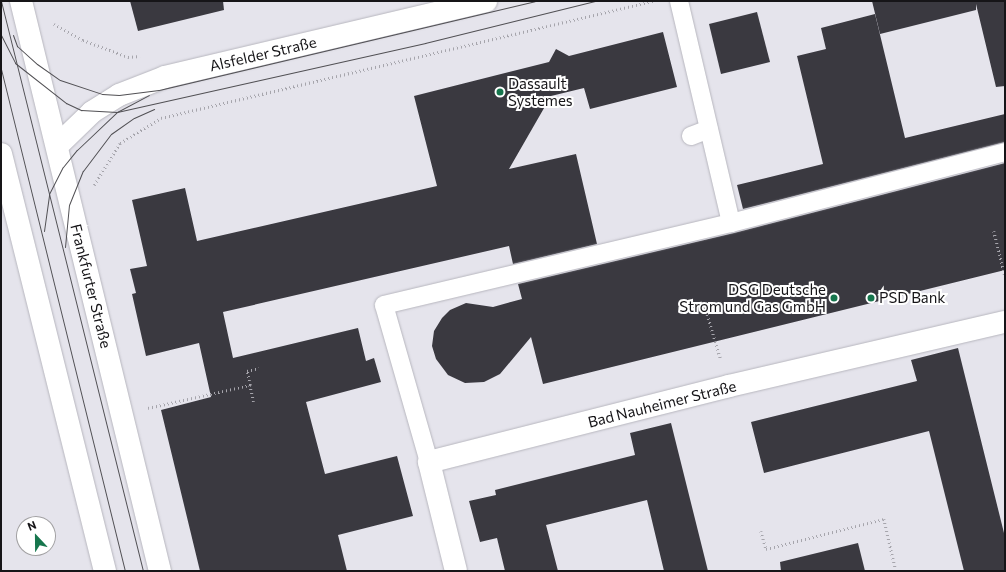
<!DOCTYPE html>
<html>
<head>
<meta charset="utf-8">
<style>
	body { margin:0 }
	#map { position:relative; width:1006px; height:572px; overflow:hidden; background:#e5e4ec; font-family:Commissioner,sans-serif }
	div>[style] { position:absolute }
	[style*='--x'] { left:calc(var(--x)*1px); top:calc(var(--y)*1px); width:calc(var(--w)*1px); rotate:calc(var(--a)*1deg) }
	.building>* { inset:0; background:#3a3940 }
	.path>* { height:2.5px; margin-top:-1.25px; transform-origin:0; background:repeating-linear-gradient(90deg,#a6a5ac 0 1px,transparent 0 4px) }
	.roads { filter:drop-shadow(0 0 1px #b7b6be) drop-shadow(0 0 1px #b7b6be) }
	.lane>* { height:18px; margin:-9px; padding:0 9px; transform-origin:9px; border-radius:9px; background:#fff }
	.street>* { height:22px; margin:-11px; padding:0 11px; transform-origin:11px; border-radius:11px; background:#fff }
	.secondary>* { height:22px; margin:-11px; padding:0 11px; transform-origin:11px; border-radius:11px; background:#fff }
	.tram>* { height:1px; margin:-0.5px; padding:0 0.5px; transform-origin:0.5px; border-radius:0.5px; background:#515054 }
	.dots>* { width:11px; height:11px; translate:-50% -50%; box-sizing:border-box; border:2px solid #fff; border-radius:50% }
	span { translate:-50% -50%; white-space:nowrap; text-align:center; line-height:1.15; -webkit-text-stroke:4px #fff; paint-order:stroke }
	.street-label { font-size:15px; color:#161518 }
	.poi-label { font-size:15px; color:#161518 }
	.left { translate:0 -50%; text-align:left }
	.right { translate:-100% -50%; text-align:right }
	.frame { position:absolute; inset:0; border:2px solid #161518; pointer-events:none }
	.north { position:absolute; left:16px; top:516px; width:40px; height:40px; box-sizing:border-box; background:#fff; border:1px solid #a2a1a3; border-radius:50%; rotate:338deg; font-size:11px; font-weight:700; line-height:16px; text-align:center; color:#161518 }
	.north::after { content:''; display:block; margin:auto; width:14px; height:18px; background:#16764d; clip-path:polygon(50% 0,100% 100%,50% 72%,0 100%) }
</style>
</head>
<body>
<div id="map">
	<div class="building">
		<i style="clip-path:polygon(130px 1px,223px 1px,224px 10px,138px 31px)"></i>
		<i style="clip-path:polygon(872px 1px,1005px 1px,1005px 86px,996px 87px,976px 4px,976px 10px,880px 34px)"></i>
		<i style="clip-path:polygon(757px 12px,770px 62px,721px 74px,709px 24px)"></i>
		<i style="clip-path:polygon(875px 14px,905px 138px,1005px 114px,1005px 142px,743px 209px,737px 185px,823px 164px,797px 56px,826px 49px,821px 28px)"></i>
		<i style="clip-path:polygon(663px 32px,677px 87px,590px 109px,584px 88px,551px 96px,509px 169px,576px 154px,597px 244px,513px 264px,509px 246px,223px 312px,233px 358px,358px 328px,366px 361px,374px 358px,381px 382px,306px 402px,325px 474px,397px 456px,413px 516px,338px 535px,347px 571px,200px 571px,161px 410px,211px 397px,199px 343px,146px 356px,132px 294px,136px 293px,130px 269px,147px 266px,132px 200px,185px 188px,197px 241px,437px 186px,414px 96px,549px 62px,556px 49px,569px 56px)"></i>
		<i style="clip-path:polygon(1005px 163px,1005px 270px,543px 384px,531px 337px,500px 374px,484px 382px,465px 383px,448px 375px,436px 359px,432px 346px,434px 331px,442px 318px,450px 310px,466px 303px,493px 307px,522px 299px,518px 284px,734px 233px)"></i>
		<i style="clip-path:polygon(958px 348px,1005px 537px,1005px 571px,964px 571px,929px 431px,764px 473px,751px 422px,917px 381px,911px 360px)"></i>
		<i style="clip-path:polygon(671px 423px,708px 571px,664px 571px,647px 500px,546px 525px,558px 571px,505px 571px,497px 538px,480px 542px,469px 501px,496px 495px,495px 490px,635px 455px,630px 433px)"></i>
		<i style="clip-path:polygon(858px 543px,865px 571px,781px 571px,780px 562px)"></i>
	</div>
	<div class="path">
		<i style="--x:54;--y:24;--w:33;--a:29"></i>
		<i style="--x:83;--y:40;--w:48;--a:20.7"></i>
		<i style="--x:128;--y:57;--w:12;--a:-5"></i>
		<i style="--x:94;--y:185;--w:49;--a:-58.2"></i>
		<i style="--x:120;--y:143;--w:48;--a:-31.4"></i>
		<i style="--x:161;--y:118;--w:506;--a:-13.38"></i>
		<i style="--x:994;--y:231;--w:46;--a:76.3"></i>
		<i style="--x:704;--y:303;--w:59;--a:73.4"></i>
		<i style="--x:250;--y:385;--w:17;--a:77"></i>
		<i style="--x:148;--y:408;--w:105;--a:-12.7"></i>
		<i style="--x:250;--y:385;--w:14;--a:-102"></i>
		<i style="--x:247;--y:371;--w:12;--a:-14"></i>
		<i style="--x:761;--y:531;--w:19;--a:74"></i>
		<i style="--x:766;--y:549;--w:122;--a:-14.3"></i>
		<i style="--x:884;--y:519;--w:53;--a:77"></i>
	</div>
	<div class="roads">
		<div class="lane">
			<i style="--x:679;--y:1;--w:228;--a:76.8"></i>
			<i style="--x:691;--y:136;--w:19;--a:-21"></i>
			<i style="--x:429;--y:462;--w:163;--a:-106"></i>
			<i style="--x:384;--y:305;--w:357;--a:-13.3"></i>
			<i style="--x:731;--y:223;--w:283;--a:-14.5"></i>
		</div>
		<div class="street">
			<i style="--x:456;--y:571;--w:112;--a:-103.9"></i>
			<i style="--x:429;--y:462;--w:309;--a:-14.2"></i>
			<i style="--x:729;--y:386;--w:283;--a:-13.1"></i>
		</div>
		<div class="secondary">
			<i style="--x:21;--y:1;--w:587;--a:76.3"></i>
			<i style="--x:58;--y:145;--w:47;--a:-44.1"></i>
			<i style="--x:92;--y:112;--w:32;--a:-32"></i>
			<i style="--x:119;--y:95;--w:49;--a:-21.4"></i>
			<i style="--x:165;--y:77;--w:330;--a:-13.3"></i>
			<i style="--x:1;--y:154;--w:430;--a:76"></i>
		</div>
	</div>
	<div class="tram">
		<i style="--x:1;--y:1;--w:587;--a:76.01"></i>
		<i style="--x:1;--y:35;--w:31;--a:63"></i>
		<i style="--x:15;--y:63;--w:65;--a:38.1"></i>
		<i style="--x:66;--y:103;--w:17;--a:25"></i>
		<i style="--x:81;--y:110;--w:36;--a:3"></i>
		<i style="--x:117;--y:112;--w:316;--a:-12.6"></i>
		<i style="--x:425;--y:43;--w:175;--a:-13.9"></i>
		<i style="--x:13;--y:35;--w:12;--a:70"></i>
		<i style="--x:17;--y:46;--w:27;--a:42"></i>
		<i style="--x:37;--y:64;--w:28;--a:35"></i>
		<i style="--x:60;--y:80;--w:44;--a:18.4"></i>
		<i style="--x:102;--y:94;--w:17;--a:3"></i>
		<i style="--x:119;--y:95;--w:40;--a:-7.1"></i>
		<i style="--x:159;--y:90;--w:386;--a:-13.3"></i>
		<i style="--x:1;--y:69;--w:517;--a:76.13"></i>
		<i style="--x:44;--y:231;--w:37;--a:-82"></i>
		<i style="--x:49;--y:194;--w:30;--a:-63"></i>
		<i style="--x:63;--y:167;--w:22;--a:-51"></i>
		<i style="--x:77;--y:150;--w:55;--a:-43.5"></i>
		<i style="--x:117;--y:112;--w:36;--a:-28"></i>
		<i style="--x:65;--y:247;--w:42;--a:-84.6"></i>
		<i style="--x:69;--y:205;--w:37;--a:-68"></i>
		<i style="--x:83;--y:171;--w:46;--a:-52.9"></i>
		<i style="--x:111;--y:134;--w:28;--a:-35"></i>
		<i style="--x:134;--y:118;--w:22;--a:-24"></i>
	</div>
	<div class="dots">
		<i style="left:500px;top:92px;background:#16764d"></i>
		<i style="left:834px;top:298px;background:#16764d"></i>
		<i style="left:871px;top:298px;background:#16764d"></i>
	</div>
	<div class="street-label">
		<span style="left:263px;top:54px;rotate:-13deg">Alsfelder Straße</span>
		<span style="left:91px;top:286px;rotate:76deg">Frankfurter Straße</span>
		<span style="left:662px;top:404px;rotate:-14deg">Bad Nauheimer Straße</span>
	</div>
	<div class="poi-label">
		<span class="left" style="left:508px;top:92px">Dassault<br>Systemes</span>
		<span class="right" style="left:826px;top:298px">DSG Deutsche<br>Strom und Gas GmbH</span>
		<span class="left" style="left:879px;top:298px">PSD Bank</span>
	</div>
	<div class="frame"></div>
	<div class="north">N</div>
</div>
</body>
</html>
